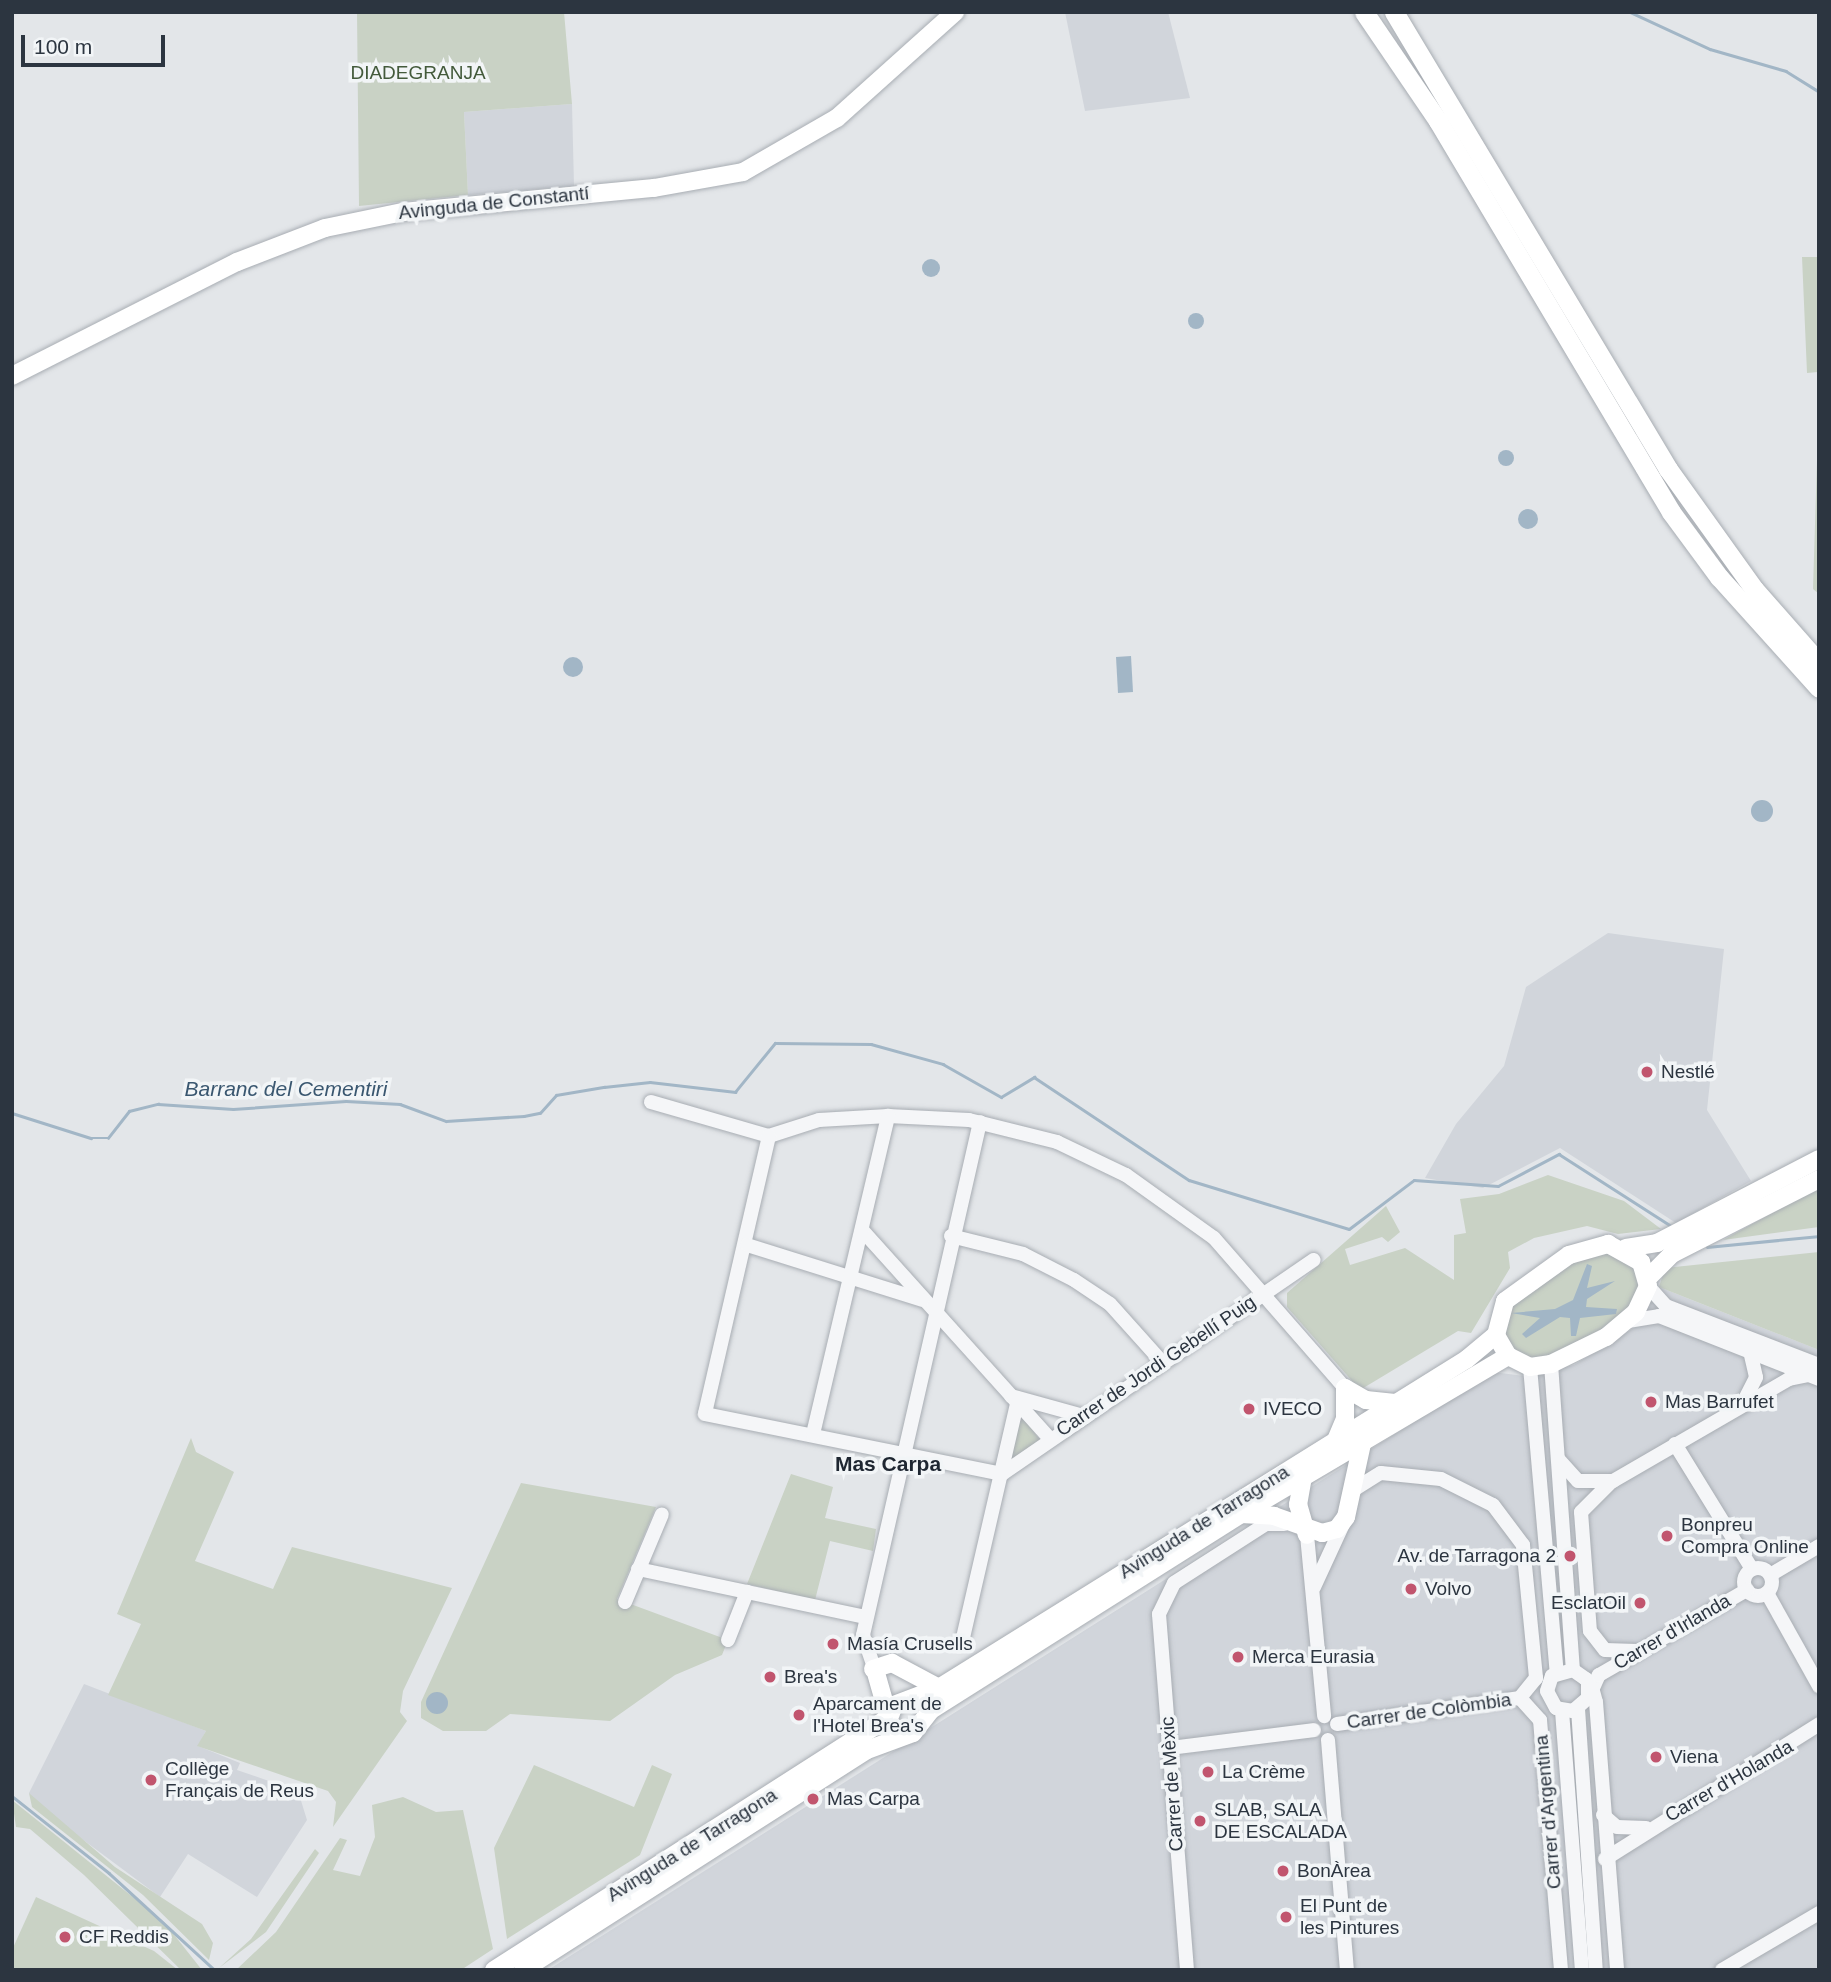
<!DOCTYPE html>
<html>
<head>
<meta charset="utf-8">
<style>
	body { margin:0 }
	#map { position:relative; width:1831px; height:1982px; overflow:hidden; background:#e3e6e9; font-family:Arial,sans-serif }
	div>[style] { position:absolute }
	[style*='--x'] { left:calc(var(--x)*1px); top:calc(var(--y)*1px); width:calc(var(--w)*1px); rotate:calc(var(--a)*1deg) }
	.built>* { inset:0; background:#d1d5db }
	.green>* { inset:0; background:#c9d2c5 }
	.water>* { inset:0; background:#a2b6c6 }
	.round { border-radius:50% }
	.stream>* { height:2.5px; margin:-1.25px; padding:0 1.25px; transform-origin:1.25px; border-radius:1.25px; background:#a2b6c6 }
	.roads { filter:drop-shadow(0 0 2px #a8adb3) drop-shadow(0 0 2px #a8adb3) }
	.minor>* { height:14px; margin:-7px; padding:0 7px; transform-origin:7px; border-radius:7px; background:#f5f6f8 }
	.minor>.ring { margin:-7px; padding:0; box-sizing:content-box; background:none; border:14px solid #f5f6f8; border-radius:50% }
	.major>* { height:18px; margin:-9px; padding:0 9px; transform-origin:9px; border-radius:9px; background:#fff }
	.highway>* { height:19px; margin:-9.5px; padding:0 9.5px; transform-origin:9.5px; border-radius:9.5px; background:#fff }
	.dots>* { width:19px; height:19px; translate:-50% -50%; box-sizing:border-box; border:4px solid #f2f5f7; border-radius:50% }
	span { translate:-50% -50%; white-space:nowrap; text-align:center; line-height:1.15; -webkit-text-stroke:7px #f2f5f7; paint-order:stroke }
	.park-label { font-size:19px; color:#435a3b }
	.street-label { font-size:19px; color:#2c3540 }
	.poi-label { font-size:19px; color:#2c3540 }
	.left { translate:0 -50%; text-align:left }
	.right { translate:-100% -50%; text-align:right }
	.water-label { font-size:21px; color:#3a5770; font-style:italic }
	.neighbourhood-label { font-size:21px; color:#1e2631; font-weight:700 }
	.frame { position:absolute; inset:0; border:14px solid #2c3540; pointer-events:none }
	.scale { position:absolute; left:21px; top:35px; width:144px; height:32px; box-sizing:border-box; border:4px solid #2c3540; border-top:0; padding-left:9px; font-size:21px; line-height:24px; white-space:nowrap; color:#2c3540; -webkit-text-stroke:5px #f2f5f7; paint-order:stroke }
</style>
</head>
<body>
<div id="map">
	<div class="built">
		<i style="clip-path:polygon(1065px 12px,1168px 12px,1190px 98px,1085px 111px)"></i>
		<i style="clip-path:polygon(572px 104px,574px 186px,468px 195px,464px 112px)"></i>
		<i style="clip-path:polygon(1608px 933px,1724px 949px,1707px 1110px,1751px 1181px,1676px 1223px,1560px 1148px,1483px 1188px,1425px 1178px,1456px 1124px,1504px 1066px,1526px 987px)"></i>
		<i style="clip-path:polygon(1659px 1287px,1819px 1350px,1819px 1970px,548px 1970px,1493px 1372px,1524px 1376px,1574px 1365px,1637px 1326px)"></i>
		<i style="clip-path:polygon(84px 1684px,206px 1731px,198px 1746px,240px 1763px,237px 1770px,298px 1791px,307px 1820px,257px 1897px,188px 1854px,160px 1897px,39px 1807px,29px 1793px)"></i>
	</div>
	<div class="green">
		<i style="clip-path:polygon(357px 12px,564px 12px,572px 104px,464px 112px,468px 195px,359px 206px)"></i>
		<i style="clip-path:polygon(1802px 257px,1819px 257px,1819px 379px,1818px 372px,1807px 373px)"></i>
		<i style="clip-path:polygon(1819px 396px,1819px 594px,1813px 589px)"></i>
		<i style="clip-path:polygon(1548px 1175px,1624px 1201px,1661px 1229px,1618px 1234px,1587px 1226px,1534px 1238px,1508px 1252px,1510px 1268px,1471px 1333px,1458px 1331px,1360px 1390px,1287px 1307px,1287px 1293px,1386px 1206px,1400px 1232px,1388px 1242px,1382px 1237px,1345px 1249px,1350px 1265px,1405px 1248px,1454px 1280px,1454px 1235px,1466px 1233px,1460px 1199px,1499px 1194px)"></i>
		<i style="clip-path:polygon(1819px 1190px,1819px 1227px,1723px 1240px,1807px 1194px)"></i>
		<i style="clip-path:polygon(1598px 1251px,1630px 1258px,1641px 1283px,1633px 1306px,1601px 1333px,1543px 1360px,1519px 1356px,1503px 1337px,1507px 1308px,1553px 1270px)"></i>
		<i style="clip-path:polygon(1819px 1252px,1819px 1350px,1659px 1287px,1665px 1268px)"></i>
		<i style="clip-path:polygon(1022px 1416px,1040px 1440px,1010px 1464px,1019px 1418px)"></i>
		<i style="clip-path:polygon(191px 1438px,196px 1452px,234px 1472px,195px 1561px,273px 1589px,292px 1547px,452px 1588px,403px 1691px,400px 1712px,407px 1721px,333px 1827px,336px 1802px,328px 1791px,197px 1746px,206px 1731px,108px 1695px,141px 1624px,117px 1614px)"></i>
		<i style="clip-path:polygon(791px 1474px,833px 1487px,825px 1518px,876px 1529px,873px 1551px,830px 1541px,815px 1600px,747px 1584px)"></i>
		<i style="clip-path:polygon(521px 1483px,656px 1507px,617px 1599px,728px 1640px,722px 1655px,675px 1675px,610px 1721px,510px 1714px,486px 1731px,443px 1731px,421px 1718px,421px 1702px)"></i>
		<i style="clip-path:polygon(534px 1765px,634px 1807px,652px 1765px,672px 1774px,640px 1855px,507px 1939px,494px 1848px)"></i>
		<i style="clip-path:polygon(29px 1793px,115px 1867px,202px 1924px,213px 1943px,209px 1960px,143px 1895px,32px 1807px)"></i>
		<i style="clip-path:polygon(403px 1797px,436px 1812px,463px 1810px,493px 1949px,461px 1970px,236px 1970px,276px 1932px,340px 1838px,347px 1840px,333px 1870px,360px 1876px,375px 1837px,372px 1805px)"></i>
		<i style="clip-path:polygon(12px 1800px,164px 1922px,202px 1970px,181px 1970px,84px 1875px,30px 1829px,16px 1827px)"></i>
		<i style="clip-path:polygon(315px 1849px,319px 1853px,266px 1932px,219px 1968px,251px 1939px)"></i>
		<i style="clip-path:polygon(36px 1897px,154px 1951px,178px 1970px,12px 1970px,12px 1950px)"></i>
	</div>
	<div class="water">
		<i class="round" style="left:922px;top:259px;width:18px;height:18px"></i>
		<i class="round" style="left:1188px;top:313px;width:16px;height:16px"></i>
		<i class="round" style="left:1498px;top:450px;width:16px;height:16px"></i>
		<i class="round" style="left:1518px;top:509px;width:20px;height:20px"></i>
		<i style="clip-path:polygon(1131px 656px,1133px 692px,1118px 693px,1116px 657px)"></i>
		<i class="round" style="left:563px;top:657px;width:20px;height:20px"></i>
		<i class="round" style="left:1751px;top:800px;width:22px;height:22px"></i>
		<i style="clip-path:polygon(1587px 1264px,1592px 1266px,1587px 1288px,1615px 1281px,1587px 1299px,1586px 1307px,1617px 1309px,1616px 1314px,1580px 1318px,1576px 1336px,1571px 1336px,1570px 1318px,1560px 1317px,1526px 1338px,1522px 1334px,1540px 1318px,1511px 1313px,1555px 1309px,1573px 1300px)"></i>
		<i class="round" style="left:426px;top:1692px;width:22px;height:22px"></i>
	</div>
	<div class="stream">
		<i style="--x:1630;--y:12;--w:88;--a:24.8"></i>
		<i style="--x:1710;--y:49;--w:79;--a:16.1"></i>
		<i style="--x:1786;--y:71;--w:39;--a:32"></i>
		<i style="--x:12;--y:1113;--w:83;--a:17.6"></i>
		<i style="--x:91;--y:1138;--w:17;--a:0"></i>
		<i style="--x:108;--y:1138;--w:34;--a:-52"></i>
		<i style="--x:129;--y:1111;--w:30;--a:-14"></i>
		<i style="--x:158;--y:1104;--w:75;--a:3.8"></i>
		<i style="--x:233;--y:1109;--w:113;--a:-4"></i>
		<i style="--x:346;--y:1101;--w:54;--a:3.2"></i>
		<i style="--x:400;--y:1104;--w:49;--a:20.3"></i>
		<i style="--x:446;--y:1121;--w:78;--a:-3.7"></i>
		<i style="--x:524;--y:1116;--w:16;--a:-11"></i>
		<i style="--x:540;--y:1113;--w:24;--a:-48"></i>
		<i style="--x:556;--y:1095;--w:49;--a:-9.5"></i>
		<i style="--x:604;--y:1087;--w:46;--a:-6.2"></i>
		<i style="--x:650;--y:1082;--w:86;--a:6.7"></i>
		<i style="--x:735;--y:1092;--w:63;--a:-50.8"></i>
		<i style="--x:775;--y:1043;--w:96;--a:0.6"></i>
		<i style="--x:871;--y:1044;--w:75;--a:15.5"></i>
		<i style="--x:943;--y:1064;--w:67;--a:29.6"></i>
		<i style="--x:1001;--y:1097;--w:39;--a:-31"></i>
		<i style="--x:1034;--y:1077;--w:186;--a:33.6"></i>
		<i style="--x:1189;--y:1180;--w:167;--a:17"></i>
		<i style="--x:1349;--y:1229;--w:81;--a:-37"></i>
		<i style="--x:1414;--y:1180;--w:84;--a:4.1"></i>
		<i style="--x:1498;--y:1186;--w:69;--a:-27.7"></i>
		<i style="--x:1559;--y:1154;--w:133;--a:32.7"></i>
		<i style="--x:1707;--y:1247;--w:113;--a:-5.6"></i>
		<i style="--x:12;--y:1796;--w:124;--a:38.4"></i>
		<i style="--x:109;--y:1873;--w:144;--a:42.5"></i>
	</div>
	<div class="roads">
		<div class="minor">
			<i style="--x:651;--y:1102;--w:123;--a:16.1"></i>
			<i style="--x:769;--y:1136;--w:52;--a:-17.7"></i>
			<i style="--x:819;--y:1120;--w:69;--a:-3.3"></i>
			<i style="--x:888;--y:1116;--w:81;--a:2.8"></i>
			<i style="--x:969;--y:1120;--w:91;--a:14"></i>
			<i style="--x:1057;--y:1142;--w:76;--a:25.6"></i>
			<i style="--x:1126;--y:1175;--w:108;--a:35.6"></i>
			<i style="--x:1214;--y:1238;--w:199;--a:48.9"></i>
			<i style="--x:769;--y:1136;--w:285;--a:103"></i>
			<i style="--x:705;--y:1414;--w:303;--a:11.4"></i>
			<i style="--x:1002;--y:1474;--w:378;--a:-34.5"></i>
			<i style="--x:862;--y:1230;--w:280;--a:48"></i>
			<i style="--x:951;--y:1236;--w:74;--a:14"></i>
			<i style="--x:1023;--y:1254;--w:57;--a:27"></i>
			<i style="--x:1074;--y:1280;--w:43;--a:33.7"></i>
			<i style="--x:1110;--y:1304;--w:78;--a:48.1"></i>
			<i style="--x:747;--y:1245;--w:184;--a:17.4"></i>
			<i style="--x:1648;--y:1286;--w:27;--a:48"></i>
			<i style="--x:1666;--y:1306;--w:164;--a:21.1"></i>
			<i style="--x:1628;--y:1321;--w:31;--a:-9"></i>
			<i style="--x:1659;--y:1316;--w:172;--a:21.5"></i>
			<i style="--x:1551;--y:1364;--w:307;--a:85.9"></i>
			<i style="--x:1530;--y:1367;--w:307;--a:85"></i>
			<i style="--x:1011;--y:1396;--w:75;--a:15.5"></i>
			<i style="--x:1742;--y:1405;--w:31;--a:-63"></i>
			<i style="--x:1756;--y:1377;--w:26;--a:-103"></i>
			<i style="--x:813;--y:1434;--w:327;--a:-76.7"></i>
			<i style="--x:1675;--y:1444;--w:147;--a:58.4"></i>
			<i style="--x:1559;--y:1460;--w:28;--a:48"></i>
			<i style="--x:1578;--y:1481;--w:35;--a:0"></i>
			<i style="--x:1613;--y:1481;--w:203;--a:-30.1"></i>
			<i style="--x:1789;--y:1379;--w:19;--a:-12"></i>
			<i style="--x:1610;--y:1483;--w:41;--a:135"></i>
			<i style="--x:1581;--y:1512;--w:119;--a:85.7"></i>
			<i style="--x:1590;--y:1631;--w:24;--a:52"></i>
			<i style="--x:1605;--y:1650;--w:32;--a:2"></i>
			<i style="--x:1350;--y:1492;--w:36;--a:-32"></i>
			<i style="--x:1381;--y:1473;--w:60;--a:5.7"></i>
			<i style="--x:1441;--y:1479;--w:58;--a:26.6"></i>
			<i style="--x:1493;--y:1505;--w:50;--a:53.1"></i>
			<i style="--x:1523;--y:1545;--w:134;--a:84.4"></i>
			<i style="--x:1536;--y:1678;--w:26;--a:129"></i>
			<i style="--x:1520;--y:1698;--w:30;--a:48"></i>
			<i style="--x:1540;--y:1720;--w:251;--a:85.2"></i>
			<i style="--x:1307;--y:1535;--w:182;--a:84.6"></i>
			<i class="ring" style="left:1744px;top:1568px;width:14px;height:14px"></i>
			<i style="--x:638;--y:1569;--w:233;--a:11.9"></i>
			<i style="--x:1770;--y:1575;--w:57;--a:-30.6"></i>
			<i style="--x:1314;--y:1587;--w:72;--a:-65.2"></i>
			<i style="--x:1767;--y:1593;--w:107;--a:60.8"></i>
			<i style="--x:625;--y:1602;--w:95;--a:-67.2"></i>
			<i style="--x:728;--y:1640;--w:52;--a:-68.4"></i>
			<i style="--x:962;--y:1642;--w:244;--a:-77"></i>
			<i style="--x:876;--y:1673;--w:40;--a:-108.9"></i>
			<i style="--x:863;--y:1635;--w:526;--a:-77.15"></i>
			<i style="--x:1588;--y:1684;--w:14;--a:90"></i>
			<i style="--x:1588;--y:1698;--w:20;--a:139"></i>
			<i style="--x:1573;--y:1711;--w:17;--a:-170"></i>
			<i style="--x:1556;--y:1708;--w:19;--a:-118"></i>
			<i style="--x:1547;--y:1691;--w:16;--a:-72"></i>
			<i style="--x:1552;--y:1676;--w:22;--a:-16"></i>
			<i style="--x:1573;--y:1670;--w:16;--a:35"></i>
			<i style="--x:1586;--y:1679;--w:14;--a:60"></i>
			<i style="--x:1593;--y:1691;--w:11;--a:75"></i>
			<i style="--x:1596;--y:1702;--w:269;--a:85.5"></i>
			<i style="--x:1589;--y:1697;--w:24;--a:-66"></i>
			<i style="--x:1599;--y:1675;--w:171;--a:-29.9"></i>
			<i style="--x:1578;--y:1709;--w:262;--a:86.1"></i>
			<i style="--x:1562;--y:1711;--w:260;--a:85.6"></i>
			<i style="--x:1337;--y:1724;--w:185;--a:-8.1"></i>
			<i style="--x:1328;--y:1740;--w:231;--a:85.3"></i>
			<i style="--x:1170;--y:1748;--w:145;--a:-7.1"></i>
			<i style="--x:1603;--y:1815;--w:18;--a:41"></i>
			<i style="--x:1617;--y:1827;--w:29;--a:2"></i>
			<i style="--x:1605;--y:1859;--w:253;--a:-32.2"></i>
			<i style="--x:1187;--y:1970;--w:357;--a:-94.5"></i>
			<i style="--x:1159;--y:1614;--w:34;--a:-64"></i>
			<i style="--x:1174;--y:1583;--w:109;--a:-32.7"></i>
			<i style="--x:1266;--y:1524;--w:18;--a:0"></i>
			<i style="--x:1722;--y:1970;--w:113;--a:-30.4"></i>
		</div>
		<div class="major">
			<i style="--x:12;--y:376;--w:252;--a:-26.9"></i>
			<i style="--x:237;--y:262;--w:94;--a:-21.1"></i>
			<i style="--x:325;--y:228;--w:80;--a:-11.6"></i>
			<i style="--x:403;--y:212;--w:252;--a:-5.5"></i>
			<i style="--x:654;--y:188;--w:90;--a:-10.2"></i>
			<i style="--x:743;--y:172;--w:108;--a:-29.9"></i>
			<i style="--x:837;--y:118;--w:159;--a:-41.9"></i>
			<i style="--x:1608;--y:1244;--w:38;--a:29"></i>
			<i style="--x:1641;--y:1262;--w:25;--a:74"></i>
			<i style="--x:1648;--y:1286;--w:29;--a:115"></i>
			<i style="--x:1636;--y:1312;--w:39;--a:140"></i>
			<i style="--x:1606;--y:1337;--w:61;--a:153.9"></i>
			<i style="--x:1551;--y:1364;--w:21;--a:172"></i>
			<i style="--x:1530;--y:1367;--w:25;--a:-153"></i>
			<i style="--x:1508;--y:1356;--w:24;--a:-120"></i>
			<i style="--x:1496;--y:1335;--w:35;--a:-75"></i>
			<i style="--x:1505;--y:1301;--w:79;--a:-35.7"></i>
			<i style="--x:1569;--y:1255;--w:41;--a:-15.8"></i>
			<i style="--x:1626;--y:1248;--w:31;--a:-9"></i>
			<i style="--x:1657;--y:1243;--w:182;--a:-27.4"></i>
			<i style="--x:1648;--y:1278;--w:34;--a:-45"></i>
			<i style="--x:1672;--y:1254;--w:165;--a:-27"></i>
			<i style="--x:1345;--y:1388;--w:24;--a:30"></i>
			<i style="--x:1366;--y:1400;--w:29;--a:6"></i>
			<i style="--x:1336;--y:1440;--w:23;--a:-67"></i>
			<i style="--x:1345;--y:1419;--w:31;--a:-90"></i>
			<i style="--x:1304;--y:1471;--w:34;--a:100"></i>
			<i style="--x:1298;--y:1504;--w:32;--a:74"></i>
			<i style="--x:1241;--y:1514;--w:33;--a:3"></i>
			<i style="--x:1274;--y:1516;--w:51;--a:19.5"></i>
			<i style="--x:1322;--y:1533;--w:16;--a:-15"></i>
			<i style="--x:1337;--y:1529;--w:15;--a:-53"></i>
			<i style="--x:1346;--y:1517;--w:80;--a:-77.7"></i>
			<i style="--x:873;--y:1669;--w:20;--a:-18"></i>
			<i style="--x:892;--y:1663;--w:53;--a:28"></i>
			<i style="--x:876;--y:1673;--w:44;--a:74.1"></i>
			<i style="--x:900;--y:1735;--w:18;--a:-131"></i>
			<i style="--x:888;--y:1721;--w:17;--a:-69"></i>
			<i style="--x:894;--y:1705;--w:48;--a:-20.7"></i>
			<i style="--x:939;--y:1688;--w:622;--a:-31.93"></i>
			<i style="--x:1467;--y:1359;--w:38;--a:-40"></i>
			<i style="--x:494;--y:1970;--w:466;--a:-32.6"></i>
			<i style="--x:523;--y:1970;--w:408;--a:-32.6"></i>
			<i style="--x:867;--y:1750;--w:49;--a:-20.3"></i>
			<i style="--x:913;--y:1733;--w:29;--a:-52"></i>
			<i style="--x:931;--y:1710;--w:367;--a:-32.3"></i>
			<i style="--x:1241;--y:1514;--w:310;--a:-30.6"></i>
		</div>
		<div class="highway">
			<i style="--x:1364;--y:12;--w:132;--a:55.8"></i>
			<i style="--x:1438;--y:121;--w:455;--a:59.2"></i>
			<i style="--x:1671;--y:512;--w:81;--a:53.6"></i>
			<i style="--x:1719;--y:577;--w:149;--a:48"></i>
			<i style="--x:1394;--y:12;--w:533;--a:59.05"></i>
			<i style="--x:1668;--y:469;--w:148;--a:54.4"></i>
			<i style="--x:1754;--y:589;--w:98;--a:48.7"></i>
		</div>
	</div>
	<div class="dots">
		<i style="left:1647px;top:1072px;background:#c1556e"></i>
		<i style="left:1651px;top:1402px;background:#c1556e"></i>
		<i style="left:1249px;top:1409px;background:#c1556e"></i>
		<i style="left:1667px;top:1536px;background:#c1556e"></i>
		<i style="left:1570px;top:1556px;background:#c1556e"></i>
		<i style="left:1411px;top:1589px;background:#c1556e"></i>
		<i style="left:1640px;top:1603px;background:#c1556e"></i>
		<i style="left:833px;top:1644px;background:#c1556e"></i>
		<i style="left:1238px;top:1657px;background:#c1556e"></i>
		<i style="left:770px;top:1677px;background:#c1556e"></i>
		<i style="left:799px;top:1715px;background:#c1556e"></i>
		<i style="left:1656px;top:1757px;background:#c1556e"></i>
		<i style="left:1208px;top:1772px;background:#c1556e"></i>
		<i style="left:151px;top:1780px;background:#c1556e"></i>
		<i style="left:813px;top:1799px;background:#c1556e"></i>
		<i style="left:1200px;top:1821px;background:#c1556e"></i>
		<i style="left:1283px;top:1871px;background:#c1556e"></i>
		<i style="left:1286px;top:1917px;background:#c1556e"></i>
		<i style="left:65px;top:1937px;background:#c1556e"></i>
	</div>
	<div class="park-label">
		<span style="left:418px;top:73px">DIADEGRANJA</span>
	</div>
	<div class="street-label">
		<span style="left:494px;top:203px;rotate:-6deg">Avinguda de Constantí</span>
		<span style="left:1156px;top:1366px;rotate:-34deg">Carrer de Jordi Gebellí Puig</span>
		<span style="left:1204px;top:1522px;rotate:-32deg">Avinguda de Tarragona</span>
		<span style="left:1672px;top:1632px;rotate:-30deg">Carrer d'Irlanda</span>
		<span style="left:1429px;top:1711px;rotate:-8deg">Carrer de Colòmbia</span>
		<span style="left:1729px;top:1781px;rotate:-30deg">Carrer d'Holanda</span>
		<span style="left:1172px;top:1784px;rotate:-94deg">Carrer de Mèxic</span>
		<span style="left:1548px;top:1812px;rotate:-95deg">Carrer d'Argentina</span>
		<span style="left:692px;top:1845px;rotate:-32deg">Avinguda de Tarragona</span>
	</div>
	<div class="poi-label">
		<span class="left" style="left:1661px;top:1072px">Nestlé</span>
		<span class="left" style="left:1665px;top:1402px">Mas Barrufet</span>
		<span class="left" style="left:1263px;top:1409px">IVECO</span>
		<span class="left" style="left:1681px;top:1536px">Bonpreu<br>Compra Online</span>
		<span class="right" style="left:1556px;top:1556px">Av. de Tarragona 2</span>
		<span class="left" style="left:1425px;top:1589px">Volvo</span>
		<span class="right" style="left:1626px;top:1603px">EsclatOil</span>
		<span class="left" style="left:847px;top:1644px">Masía Crusells</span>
		<span class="left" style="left:1252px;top:1657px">Merca Eurasia</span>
		<span class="left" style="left:784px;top:1677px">Brea's</span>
		<span class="left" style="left:813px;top:1715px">Aparcament de<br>l'Hotel Brea's</span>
		<span class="left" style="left:1670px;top:1757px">Viena</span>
		<span class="left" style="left:165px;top:1780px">Collège<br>Français de Reus</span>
		<span class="left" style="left:1222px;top:1772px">La Crème</span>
		<span class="left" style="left:827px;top:1799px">Mas Carpa</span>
		<span class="left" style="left:1214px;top:1821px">SLAB, SALA<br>DE ESCALADA</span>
		<span class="left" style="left:1297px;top:1871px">BonÀrea</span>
		<span class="left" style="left:1300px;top:1917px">El Punt de<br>les Pintures</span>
		<span class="left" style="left:79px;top:1937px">CF Reddis</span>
	</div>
	<div class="water-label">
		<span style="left:286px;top:1089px">Barranc del Cementiri</span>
	</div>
	<div class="neighbourhood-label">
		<span style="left:888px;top:1464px">Mas Carpa</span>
	</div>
	<div class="frame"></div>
	<div class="scale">100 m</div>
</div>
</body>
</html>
